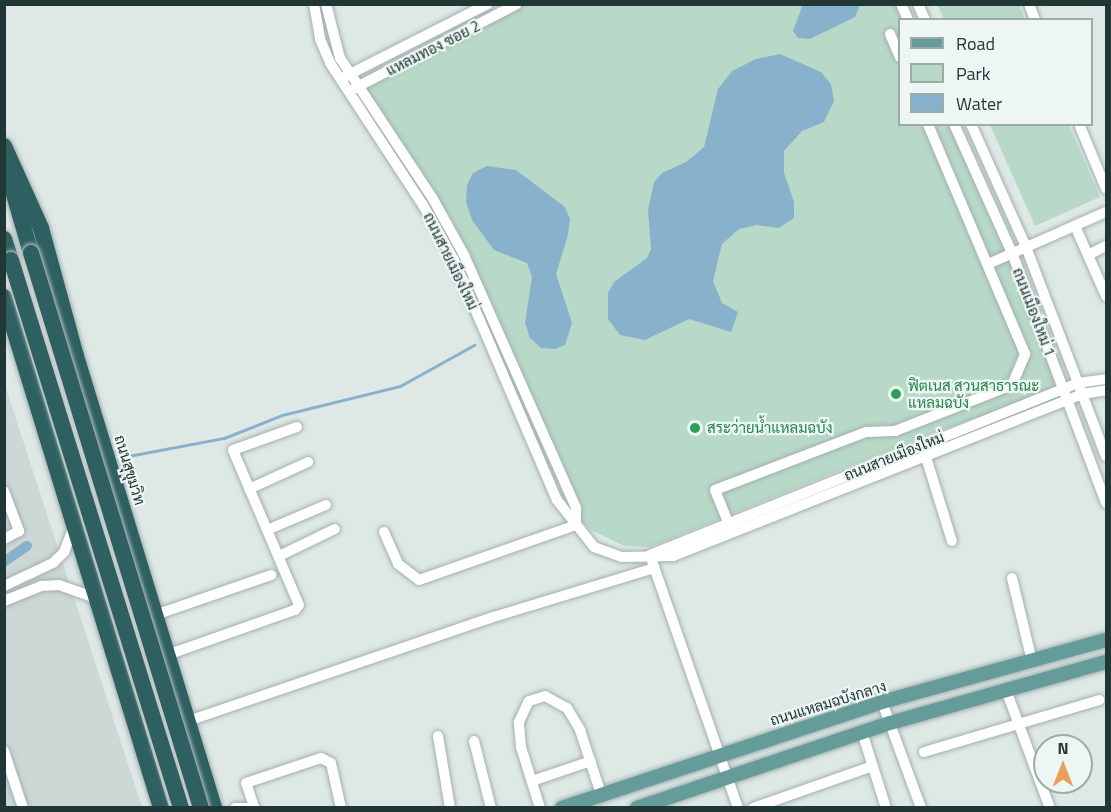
<!DOCTYPE html>
<html>
<head>
<meta charset="utf-8">
<style>
	body { margin:0 }
	#map { position:relative; width:1111px; height:812px; overflow:hidden; background:#dee9e6; font-family:"Titillium Web",Sarabun,sans-serif }
	div>[style] { position:absolute }
	[style*='--x'] { left:calc(var(--x)*1px); top:calc(var(--y)*1px); width:calc(var(--w)*1px); rotate:calc(var(--a)*1deg) }
	.built>* { inset:0; background:#ccd8d6 }
	.green>* { inset:0; background:#b8d9c8 }
	.water>* { inset:0; background:#88b2cb }
	.stream>* { height:3px; margin:-1.5px; padding:0 1.5px; transform-origin:1.5px; border-radius:1.5px; background:#88b2cb }
	.canal>* { height:10px; margin:-5px; padding:0 5px; transform-origin:5px; border-radius:5px; background:#88b2cb }
	.roads { filter:drop-shadow(0 0 2px #a2b0ae) drop-shadow(0 0 2px #a2b0ae) }
	.minor>* { height:10px; margin:-5px; padding:0 5px; transform-origin:5px; border-radius:5px; background:#fff }
	.major>* { height:14px; margin:-7px; padding:0 7px; transform-origin:7px; border-radius:7px; background:#659c9a }
	.highway>* { height:16px; margin:-8px; padding:0 8px; transform-origin:8px; border-radius:8px; background:#2e6061 }
	.bridges { filter:drop-shadow(0 0 2px #bcc3c3) drop-shadow(0 0 2px #bcc3c3) }
	.highway-bridge>* { height:16px; margin:-8px; padding:0 8px; transform-origin:8px; border-radius:8px; background:#2e6061 }
	.dots>* { width:16px; height:16px; translate:-50% -50%; box-sizing:border-box; border:3px solid #eef6f4; border-radius:50% }
	span { translate:-50% -50%; white-space:nowrap; text-align:center; line-height:1.15; -webkit-text-stroke:4.5px #eef6f4; paint-order:stroke }
	.street-label { font-size:15px; color:#213736 }
	.leisure-label { font-size:15px; color:#27864d }
	.left { translate:0 -50%; text-align:left }
	.frame { position:absolute; inset:0; border:6px solid #213736; pointer-events:none }
	.legend { position:absolute; left:898px; top:18px; width:195px; height:108px; box-sizing:border-box; background:#eef6f4; border:2px solid #9caaa8; margin:0; padding:8px 10px; list-style:none; font-size:18px; color:#213736 }
	.legend li { display:flex; align-items:center; gap:12px; height:30px }
	.legend b { width:30px; border:2px solid #9caaa8 }
	.north { position:absolute; left:1033px; top:734px; width:60px; height:60px; box-sizing:border-box; background:#eef6f4; border:2px solid #9caaa8; border-radius:50%; rotate:0deg; font-size:16px; font-weight:700; line-height:24px; text-align:center; color:#213736 }
	.north::after { content:''; display:block; margin:auto; width:21px; height:27px; background:#e99f5b; clip-path:polygon(50% 0,100% 100%,50% 72%,0 100%) }
</style>
</head>
<body>
<div id="map">
	<div class="built">
		<i style="clip-path:polygon(5px 385px,142px 807px,5px 807px)"></i>
	</div>
	<div class="green">
		<i style="clip-path:polygon(521px 5px,901px 5px,908px 19px,900px 20px,900px 124px,954px 125px,1063px 389px,932px 433px,650px 547px,624px 546px,591px 530px,581px 520px,582px 510px,471px 259px,442px 205px,359px 86px)"></i>
		<i style="clip-path:polygon(937px 5px,1019px 5px,1025px 19px,944px 19px)"></i>
		<i style="clip-path:polygon(990px 125px,1069px 125px,1100px 197px,1035px 226px)"></i>
	</div>
	<div class="water">
		<i style="clip-path:polygon(803px 4px,860px 4px,860px 5px,855px 17px,810px 39px,798px 38px,793px 31px)"></i>
		<i style="clip-path:polygon(780px 54px,821px 72px,831px 84px,834px 101px,824px 122px,802px 131px,784px 151px,784px 173px,794px 202px,794px 218px,779px 228px,757px 225px,739px 229px,722px 244px,713px 281px,722px 303px,738px 312px,731px 332px,689px 319px,645px 340px,620px 335px,608px 319px,608px 293px,614px 282px,647px 258px,651px 249px,648px 210px,654px 182px,662px 173px,686px 162px,704px 147px,718px 89px,732px 71px,756px 59px)"></i>
		<i style="clip-path:polygon(487px 166px,516px 170px,565px 207px,570px 219px,568px 235px,556px 274px,572px 323px,565px 345px,555px 349px,541px 348px,530px 338px,525px 323px,532px 277px,527px 263px,494px 250px,472px 220px,466px 202px,467px 185px,473px 173px)"></i>
	</div>
	<div class="stream">
		<i style="--x:123;--y:457;--w:103;--a:-10.7"></i>
		<i style="--x:224;--y:438;--w:62;--a:-21.6"></i>
		<i style="--x:282;--y:415;--w:122;--a:-13.8"></i>
		<i style="--x:400;--y:386;--w:85;--a:-29"></i>
	</div>
	<div class="canal">
		<i style="--x:4;--y:562;--w:28;--a:-35"></i>
	</div>
	<div class="roads">
		<div class="minor">
			<i style="--x:314;--y:4;--w:36;--a:80"></i>
			<i style="--x:320;--y:39;--w:26;--a:67"></i>
			<i style="--x:330;--y:63;--w:170;--a:56.8"></i>
			<i style="--x:423;--y:205;--w:63;--a:60.6"></i>
			<i style="--x:454;--y:260;--w:261;--a:66.8"></i>
			<i style="--x:557;--y:500;--w:60;--a:51.8"></i>
			<i style="--x:594;--y:547;--w:29;--a:20"></i>
			<i style="--x:621;--y:557;--w:52;--a:-1.1"></i>
			<i style="--x:673;--y:556;--w:440;--a:-21.6"></i>
			<i style="--x:1082;--y:394;--w:24;--a:-9"></i>
			<i style="--x:326;--y:4;--w:56;--a:75.5"></i>
			<i style="--x:340;--y:58;--w:169;--a:56.6"></i>
			<i style="--x:433;--y:199;--w:64;--a:61"></i>
			<i style="--x:464;--y:255;--w:277;--a:66.1"></i>
			<i style="--x:576;--y:508;--w:17;--a:90"></i>
			<i style="--x:901;--y:4;--w:17;--a:66"></i>
			<i style="--x:918;--y:4;--w:17;--a:66"></i>
			<i style="--x:1029;--y:4;--w:17;--a:69"></i>
			<i style="--x:890;--y:34;--w:25;--a:67"></i>
			<i style="--x:346;--y:76;--w:159;--a:-26.9"></i>
			<i style="--x:355;--y:88;--w:182;--a:-27.4"></i>
			<i style="--x:954;--y:124;--w:141;--a:65.8"></i>
			<i style="--x:1012;--y:253;--w:267;--a:69.4"></i>
			<i style="--x:971;--y:124;--w:135;--a:65.9"></i>
			<i style="--x:1026;--y:247;--w:224;--a:69.1"></i>
			<i style="--x:1079;--y:124;--w:70;--a:67.4"></i>
			<i style="--x:1075;--y:226;--w:77;--a:66.1"></i>
			<i style="--x:1088;--y:255;--w:20;--a:-27"></i>
			<i style="--x:988;--y:264;--w:129;--a:-23.8"></i>
			<i style="--x:925;--y:454;--w:91;--a:72.8"></i>
			<i style="--x:249;--y:489;--w:65;--a:-24.6"></i>
			<i style="--x:4;--y:491;--w:43;--a:69.4"></i>
			<i style="--x:19;--y:531;--w:17;--a:152"></i>
			<i style="--x:267;--y:530;--w:64;--a:-23"></i>
			<i style="--x:384;--y:532;--w:35;--a:66"></i>
			<i style="--x:398;--y:564;--w:26;--a:37"></i>
			<i style="--x:419;--y:580;--w:166;--a:-19.3"></i>
			<i style="--x:732;--y:532;--w:45;--a:-112"></i>
			<i style="--x:715;--y:490;--w:162;--a:-21"></i>
			<i style="--x:866;--y:432;--w:29;--a:-2"></i>
			<i style="--x:895;--y:431;--w:126;--a:-21.5"></i>
			<i style="--x:1012;--y:385;--w:34;--a:-67"></i>
			<i style="--x:1025;--y:354;--w:250;--a:-112.9"></i>
			<i style="--x:650;--y:555;--w:461;--a:-21.9"></i>
			<i style="--x:1078;--y:383;--w:28;--a:-8"></i>
			<i style="--x:279;--y:556;--w:62;--a:-25.7"></i>
			<i style="--x:652;--y:561;--w:262;--a:70.8"></i>
			<i style="--x:1012;--y:578;--w:85;--a:76.5"></i>
			<i style="--x:4;--y:586;--w:54;--a:-25.1"></i>
			<i style="--x:53;--y:563;--w:16;--a:-45"></i>
			<i style="--x:64;--y:552;--w:26;--a:-69"></i>
			<i style="--x:4;--y:601;--w:40;--a:-22"></i>
			<i style="--x:41;--y:586;--w:18;--a:-3"></i>
			<i style="--x:59;--y:585;--w:41;--a:19.7"></i>
			<i style="--x:155;--y:615;--w:123;--a:-19"></i>
			<i style="--x:167;--y:655;--w:136;--a:-19.4"></i>
			<i style="--x:295;--y:610;--w:6;--a:-51"></i>
			<i style="--x:299;--y:605;--w:168;--a:-113.1"></i>
			<i style="--x:233;--y:450;--w:68;--a:-19.8"></i>
			<i style="--x:1006;--y:690;--w:126;--a:69.6"></i>
			<i style="--x:882;--y:702;--w:113;--a:69.8"></i>
			<i style="--x:188;--y:721;--w:319;--a:-18.8"></i>
			<i style="--x:490;--y:618;--w:172;--a:-16.9"></i>
			<i style="--x:862;--y:732;--w:80;--a:72.5"></i>
			<i style="--x:438;--y:736;--w:73;--a:80.5"></i>
			<i style="--x:474;--y:741;--w:69;--a:75.8"></i>
			<i style="--x:4;--y:751;--w:60;--a:71.6"></i>
			<i style="--x:924;--y:752;--w:183;--a:-16.5"></i>
			<i style="--x:532;--y:781;--w:62;--a:-18.7"></i>
			<i style="--x:254;--y:807;--w:25;--a:-108"></i>
			<i style="--x:246;--y:783;--w:79;--a:-18.4"></i>
			<i style="--x:321;--y:758;--w:11;--a:27"></i>
			<i style="--x:331;--y:763;--w:46;--a:77.5"></i>
			<i style="--x:235;--y:808;--w:20;--a:0"></i>
			<i style="--x:540;--y:808;--w:64;--a:-107.3"></i>
			<i style="--x:521;--y:747;--w:25;--a:-95"></i>
			<i style="--x:519;--y:722;--w:23;--a:-65"></i>
			<i style="--x:529;--y:701;--w:17;--a:-17"></i>
			<i style="--x:545;--y:696;--w:25;--a:29"></i>
			<i style="--x:567;--y:708;--w:26;--a:59"></i>
			<i style="--x:580;--y:730;--w:67;--a:71.8"></i>
			<i style="--x:753;--y:808;--w:127;--a:-19.3"></i>
		</div>
		<div class="major">
			<i style="--x:562;--y:808;--w:337;--a:-18.3"></i>
			<i style="--x:882;--y:702;--w:232;--a:-15.5"></i>
			<i style="--x:637;--y:808;--w:267;--a:-18.6"></i>
			<i style="--x:890;--y:723;--w:224;--a:-15.8"></i>
		</div>
		<div class="highway">
			<i style="--x:4;--y:146;--w:90;--a:65.7"></i>
			<i style="--x:41;--y:228;--w:133;--a:74.7"></i>
			<i style="--x:76;--y:356;--w:473;--a:73"></i>
			<i style="--x:9;--y:177;--w:79;--a:73.9"></i>
			<i style="--x:4;--y:239;--w:22;--a:72"></i>
			<i style="--x:4;--y:297;--w:535;--a:72.92"></i>
		</div>
	</div>
	<div class="bridges">
		<div class="highway-bridge">
			<i style="--x:31;--y:253;--w:580;--a:72.97"></i>
			<i style="--x:11;--y:260;--w:574;--a:72.77"></i>
		</div>
	</div>
	<div class="dots">
		<i style="left:896px;top:394px;background:#2e9e5b"></i>
		<i style="left:695px;top:428px;background:#2e9e5b"></i>
	</div>
	<div class="street-label">
		<span style="left:433px;top:48px;rotate:-27deg">แหลมทอง ซอย 2</span>
		<span style="left:451px;top:261px;rotate:64deg">ถนนสายเมืองใหม่</span>
		<span style="left:1034px;top:312px;rotate:69deg">ถนนเมืองใหม่ 1</span>
		<span style="left:894px;top:456px;rotate:-22deg">ถนนสายเมืองใหม่</span>
		<span style="left:130px;top:470px;rotate:73deg">ถนนสุขุมวิท</span>
		<span style="left:828px;top:703px;rotate:-17deg">ถนนแหลมฉบังกลาง</span>
	</div>
	<div class="leisure-label">
		<span class="left" style="left:908px;top:394px">ฟิตเนส สวนสาธารณะ<br>แหลมฉบัง</span>
		<span class="left" style="left:707px;top:428px">สระว่ายน้ำแหลมฉบัง</span>
	</div>
	<div class="frame"></div>
	<ul class="legend">
	<li><b style="height:8px;background:#659c9a"></b>Road</li>
	<li><b style="height:16px;background:#b8d9c8"></b>Park</li>
	<li><b style="height:16px;background:#88b2cb"></b>Water</li>
	</ul>
	<div class="north">N</div>
</div>
</body>
</html>
